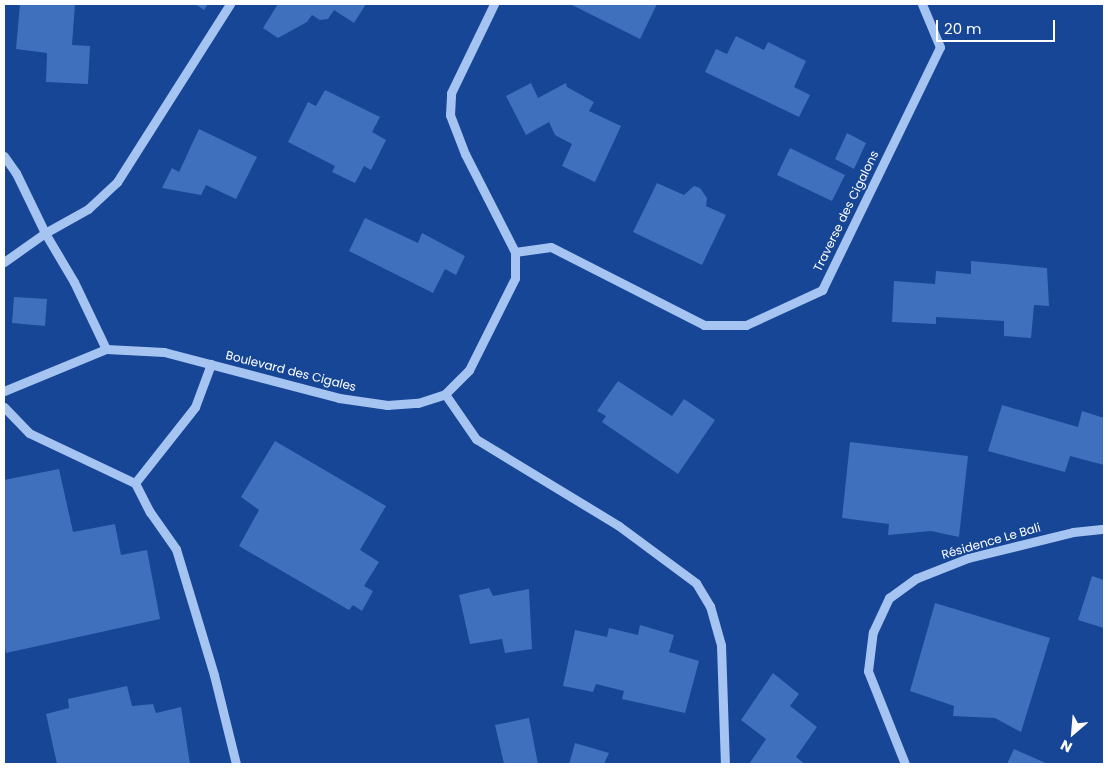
<!DOCTYPE html>
<html>
<head>
<meta charset="utf-8">
<style>
	body { margin:0 }
	#map { position:relative; width:1108px; height:768px; overflow:hidden; background:#164695; font-family:Poppins,sans-serif }
	div>[style] { position:absolute }
	[style*='--x'] { left:calc(var(--x)*1px); top:calc(var(--y)*1px); width:calc(var(--w)*1px); rotate:calc(var(--a)*1deg) }
	.building>* { inset:0; background:#3e70bd }
	.minor>* { height:9px; margin:-4.5px; padding:0 4.5px; transform-origin:4.5px; border-radius:4.5px; background:#a6c4f1 }
	span { translate:-50% -50%; white-space:nowrap; text-align:center; line-height:1.15; -webkit-text-stroke:4px #164695; paint-order:stroke }
	.street-label { font-size:12px; color:#fff }
	.frame { position:absolute; inset:0; border:5px solid #fff; pointer-events:none }
	.north { position:absolute; left:1048px; top:708px; width:50px; height:50px; -webkit-text-stroke:4px #164695; paint-order:stroke; rotate:207deg; font-size:14px; font-weight:700; line-height:20px; text-align:center; color:#fff }
	.north::after { content:''; display:block; margin:auto; width:18px; height:22px; background:#fff; clip-path:polygon(50% 0,100% 100%,50% 72%,0 100%) }
	.scale { position:absolute; left:936px; top:20px; width:119px; height:22px; box-sizing:border-box; border:2px solid #fff; border-top:0; padding-left:6px; font-size:15px; line-height:18px; white-space:nowrap; color:#fff; -webkit-text-stroke:4px #164695; paint-order:stroke }
</style>
</head>
<body>
<div id="map">
	<div class="building">
		<i style="clip-path:polygon(20px 4px,75px 4px,72px 45px,90px 46px,88px 84px,46px 82px,47px 53px,16px 49px)"></i>
		<i style="clip-path:polygon(195px 4px,208px 4px,204px 10px)"></i>
		<i style="clip-path:polygon(278px 4px,366px 4px,354px 23px,334px 10px,328px 19px,320px 20px,312px 15px,307px 22px,278px 38px,263px 28px)"></i>
		<i style="clip-path:polygon(570px 4px,657px 4px,640px 39px)"></i>
		<i style="clip-path:polygon(736px 36px,764px 50px,768px 42px,806px 61px,794px 87px,810px 95px,799px 117px,705px 72px,716px 49px,727px 54px)"></i>
		<i style="clip-path:polygon(531px 83px,538px 98px,566px 83px,567px 87px,594px 102px,589px 111px,621px 126px,595px 182px,562px 166px,572px 144px,555px 135px,549px 122px,526px 135px,506px 96px)"></i>
		<i style="clip-path:polygon(325px 90px,380px 117px,372px 132px,386px 140px,371px 170px,364px 166px,355px 183px,332px 172px,335px 166px,288px 142px,308px 102px,316px 106px)"></i>
		<i style="clip-path:polygon(199px 129px,257px 157px,236px 199px,206px 185px,201px 195px,162px 188px,172px 168px,179px 172px)"></i>
		<i style="clip-path:polygon(847px 133px,866px 143px,854px 169px,835px 159px)"></i>
		<i style="clip-path:polygon(790px 148px,845px 175px,832px 201px,777px 175px)"></i>
		<i style="clip-path:polygon(657px 183px,684px 195px,694px 186px,700px 188px,707px 198px,706px 206px,726px 215px,702px 265px,633px 232px)"></i>
		<i style="clip-path:polygon(365px 218px,418px 243px,422px 233px,465px 256px,456px 275px,445px 269px,433px 293px,349px 251px)"></i>
		<i style="clip-path:polygon(971px 261px,1047px 268px,1049px 306px,1034px 305px,1031px 338px,1004px 336px,1004px 321px,936px 317px,936px 324px,892px 322px,894px 281px,935px 284px,936px 271px,971px 274px)"></i>
		<i style="clip-path:polygon(14px 297px,47px 299px,45px 326px,12px 323px)"></i>
		<i style="clip-path:polygon(618px 381px,672px 416px,684px 399px,715px 420px,678px 474px,602px 422px,606px 416px,597px 411px)"></i>
		<i style="clip-path:polygon(1002px 405px,1078px 427px,1082px 411px,1104px 418px,1104px 465px,1070px 456px,1065px 472px,988px 451px)"></i>
		<i style="clip-path:polygon(275px 441px,386px 506px,360px 550px,379px 562px,364px 586px,373px 591px,362px 611px,353px 605px,349px 610px,239px 546px,259px 510px,241px 497px)"></i>
		<i style="clip-path:polygon(850px 442px,968px 456px,959px 537px,931px 531px,888px 535px,889px 524px,842px 518px)"></i>
		<i style="clip-path:polygon(59px 469px,73px 532px,115px 524px,121px 555px,147px 550px,160px 619px,6px 653px,4px 643px,4px 480px)"></i>
		<i style="clip-path:polygon(1092px 576px,1104px 580px,1104px 628px,1078px 620px)"></i>
		<i style="clip-path:polygon(489px 588px,493px 596px,529px 589px,532px 649px,505px 653px,502px 639px,470px 644px,459px 595px)"></i>
		<i style="clip-path:polygon(935px 603px,1050px 638px,1021px 732px,995px 718px,953px 716px,954px 706px,910px 691px)"></i>
		<i style="clip-path:polygon(640px 625px,674px 635px,669px 652px,699px 661px,685px 713px,622px 699px,624px 691px,596px 684px,593px 692px,563px 686px,575px 630px,607px 637px,609px 628px,638px 635px)"></i>
		<i style="clip-path:polygon(773px 673px,799px 694px,790px 706px,817px 727px,796px 757px,805px 764px,749px 764px,766px 739px,741px 720px)"></i>
		<i style="clip-path:polygon(127px 686px,132px 706px,153px 704px,156px 713px,181px 707px,190px 764px,57px 764px,46px 714px,69px 708px,68px 699px)"></i>
		<i style="clip-path:polygon(529px 718px,538px 764px,504px 764px,495px 725px)"></i>
		<i style="clip-path:polygon(575px 743px,609px 753px,604px 764px,569px 764px)"></i>
		<i style="clip-path:polygon(1014px 749px,1048px 764px,1007px 764px)"></i>
	</div>
	<div class="minor">
		<i style="--x:4;--y:156;--w:21;--a:55"></i>
		<i style="--x:16;--y:173;--w:67;--a:64.2"></i>
		<i style="--x:45;--y:233;--w:57;--a:59.4"></i>
		<i style="--x:74;--y:282;--w:74;--a:64.5"></i>
		<i style="--x:515;--y:252;--w:36;--a:-8"></i>
		<i style="--x:551;--y:247;--w:172;--a:27"></i>
		<i style="--x:704;--y:325;--w:42;--a:0"></i>
		<i style="--x:746;--y:325;--w:84;--a:-24.7"></i>
		<i style="--x:822;--y:290;--w:270;--a:-64.1"></i>
		<i style="--x:940;--y:47;--w:47;--a:-112.7"></i>
		<i style="--x:4;--y:262;--w:50;--a:-35.3"></i>
		<i style="--x:45;--y:233;--w:49;--a:-29.2"></i>
		<i style="--x:88;--y:209;--w:40;--a:-43"></i>
		<i style="--x:117;--y:182;--w:211;--a:-57.6"></i>
		<i style="--x:4;--y:391;--w:110;--a:-22.4"></i>
		<i style="--x:106;--y:349;--w:58;--a:3"></i>
		<i style="--x:164;--y:352;--w:181;--a:14.7"></i>
		<i style="--x:339;--y:398;--w:49;--a:8.3"></i>
		<i style="--x:387;--y:405;--w:31;--a:-4"></i>
		<i style="--x:418;--y:403;--w:28;--a:-18"></i>
		<i style="--x:445;--y:394;--w:34;--a:-45"></i>
		<i style="--x:469;--y:370;--w:103;--a:-63.4"></i>
		<i style="--x:515;--y:278;--w:26;--a:-90"></i>
		<i style="--x:515;--y:252;--w:110;--a:-117"></i>
		<i style="--x:465;--y:154;--w:42;--a:-111"></i>
		<i style="--x:450;--y:115;--w:22;--a:-87"></i>
		<i style="--x:451;--y:93;--w:99;--a:-64.2"></i>
		<i style="--x:445;--y:394;--w:55;--a:55.4"></i>
		<i style="--x:476;--y:439;--w:167;--a:31.3"></i>
		<i style="--x:619;--y:526;--w:96;--a:36.5"></i>
		<i style="--x:696;--y:583;--w:27;--a:59"></i>
		<i style="--x:710;--y:606;--w:41;--a:74.2"></i>
		<i style="--x:721;--y:645;--w:119;--a:88.1"></i>
		<i style="--x:4;--y:407;--w:36;--a:46"></i>
		<i style="--x:29;--y:433;--w:117;--a:25.3"></i>
		<i style="--x:135;--y:483;--w:33;--a:63"></i>
		<i style="--x:150;--y:512;--w:45;--a:54.9"></i>
		<i style="--x:176;--y:549;--w:132;--a:73.2"></i>
		<i style="--x:214;--y:675;--w:92;--a:76.1"></i>
		<i style="--x:135;--y:483;--w:97;--a:-51.7"></i>
		<i style="--x:195;--y:407;--w:46;--a:-69.6"></i>
		<i style="--x:905;--y:764;--w:100;--a:-111.7"></i>
		<i style="--x:868;--y:671;--w:39;--a:-83"></i>
		<i style="--x:873;--y:632;--w:38;--a:-65"></i>
		<i style="--x:889;--y:598;--w:34;--a:-36"></i>
		<i style="--x:917;--y:578;--w:55;--a:-21.4"></i>
		<i style="--x:968;--y:558;--w:108;--a:-13.9"></i>
		<i style="--x:1073;--y:532;--w:31;--a:-6"></i>
	</div>
	<div class="street-label">
		<span style="left:846px;top:211px;rotate:-64deg">Traverse des Cigalons</span>
		<span style="left:291px;top:371px;rotate:14deg">Boulevard des Cigales</span>
		<span style="left:991px;top:541px;rotate:-16deg">Résidence Le Bali</span>
	</div>
	<div class="frame"></div>
	<div class="north">N</div>
	<div class="scale">20 m</div>
</div>
</body>
</html>
